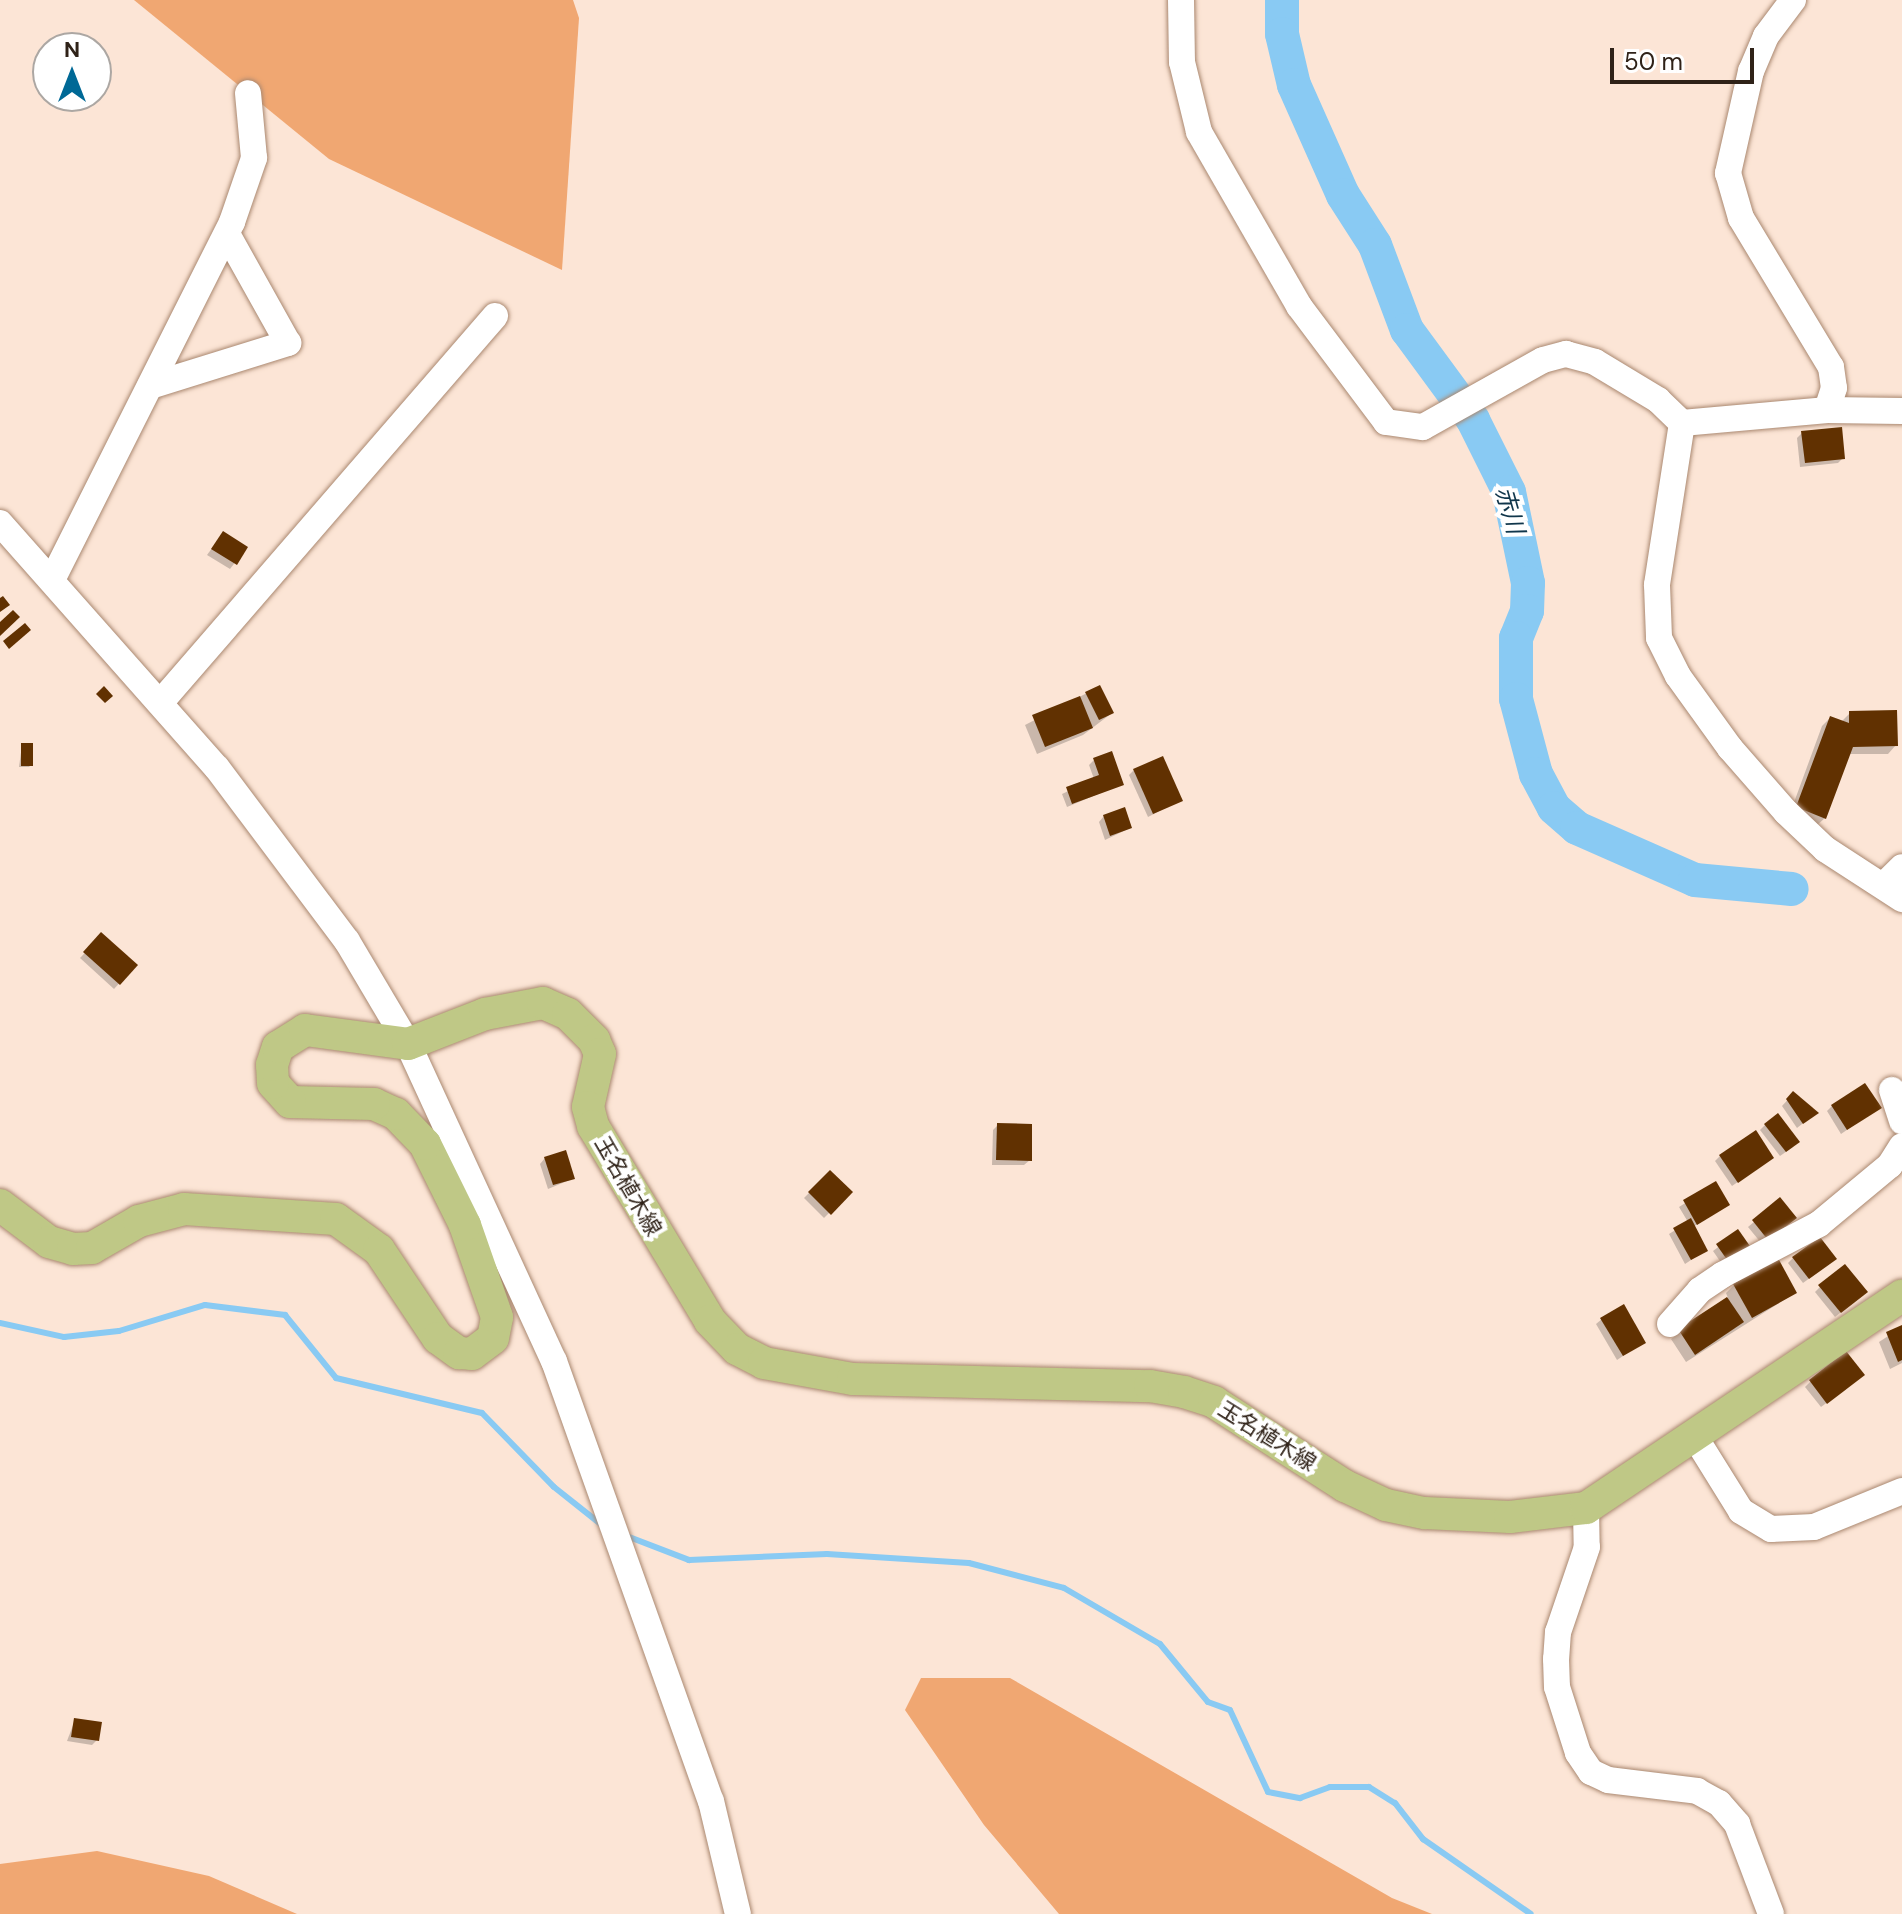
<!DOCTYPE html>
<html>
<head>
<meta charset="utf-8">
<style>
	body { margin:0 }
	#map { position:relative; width:1902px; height:1914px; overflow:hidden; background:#fce5d6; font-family:"DM Sans","Noto Sans JP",sans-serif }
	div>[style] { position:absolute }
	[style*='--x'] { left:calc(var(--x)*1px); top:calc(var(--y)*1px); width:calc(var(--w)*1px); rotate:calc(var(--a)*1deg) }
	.forest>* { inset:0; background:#f0a772 }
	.shadow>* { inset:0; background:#0003 }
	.stream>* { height:6px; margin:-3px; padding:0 3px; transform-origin:3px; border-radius:3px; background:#89caf3 }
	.river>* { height:34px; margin:-17px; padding:0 17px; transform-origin:17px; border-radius:17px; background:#89caf3 }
	.building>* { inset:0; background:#613101 }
	.roads { filter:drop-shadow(0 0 2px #aa8870) drop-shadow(0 0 2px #aa8870) }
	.minor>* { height:26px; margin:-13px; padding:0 13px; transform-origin:13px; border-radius:13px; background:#fff }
	.major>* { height:32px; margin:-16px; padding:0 16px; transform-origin:16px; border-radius:16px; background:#bfc886 }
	span { translate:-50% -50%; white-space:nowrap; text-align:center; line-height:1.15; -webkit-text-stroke:8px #fff; paint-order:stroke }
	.street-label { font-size:22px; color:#2f2218 }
	.water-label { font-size:24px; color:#10364b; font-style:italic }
	.north { position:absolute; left:32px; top:32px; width:80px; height:80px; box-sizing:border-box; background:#fff; border:2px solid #aca7a3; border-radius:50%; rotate:0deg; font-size:22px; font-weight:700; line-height:32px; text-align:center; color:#2f2218 }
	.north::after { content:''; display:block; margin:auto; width:28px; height:36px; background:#006996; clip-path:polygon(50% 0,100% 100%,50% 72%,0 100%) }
	.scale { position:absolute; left:1610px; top:48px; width:144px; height:36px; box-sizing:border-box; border:4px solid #2f2218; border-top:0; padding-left:10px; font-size:24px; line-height:28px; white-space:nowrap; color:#2f2218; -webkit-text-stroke:6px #fff; paint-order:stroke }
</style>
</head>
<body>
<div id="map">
	<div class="forest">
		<i style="clip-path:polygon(134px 0,573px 0,579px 18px,562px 270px,329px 159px)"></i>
		<i style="clip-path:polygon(921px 1678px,1010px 1678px,1392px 1898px,1432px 1914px,1059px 1914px,984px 1825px,905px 1710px)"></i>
		<i style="clip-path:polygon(97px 1851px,209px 1876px,297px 1914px,0 1914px,0 1864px)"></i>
	</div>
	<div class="shadow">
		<i style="clip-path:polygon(1802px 433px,1843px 458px,1838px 463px,1800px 467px,1797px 438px)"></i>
		<i style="clip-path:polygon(223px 533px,246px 548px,230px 569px,207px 555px)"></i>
		<i style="clip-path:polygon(1087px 693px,1112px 713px,1083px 735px,1037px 754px,1025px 725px)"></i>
		<i style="clip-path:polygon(1850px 713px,1896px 745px,1888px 754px,1848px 754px,1825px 818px,1816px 826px,1789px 816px,1822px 726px,1830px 718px,1841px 722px)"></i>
		<i style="clip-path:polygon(22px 745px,31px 765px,29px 767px,19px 767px)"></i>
		<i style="clip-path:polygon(1094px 760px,1122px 784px,1067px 807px,1062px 794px,1094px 779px,1089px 765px)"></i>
		<i style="clip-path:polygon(1134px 770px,1181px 800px,1148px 817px,1129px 775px)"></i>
		<i style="clip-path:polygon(1104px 816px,1130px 828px,1105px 840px,1099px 822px)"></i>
		<i style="clip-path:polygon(102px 935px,136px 965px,114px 989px,80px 958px)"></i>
		<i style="clip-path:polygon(1793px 1094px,1816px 1113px,1797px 1128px,1782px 1106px)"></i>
		<i style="clip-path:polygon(1832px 1106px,1879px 1108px,1841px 1134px,1827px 1111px)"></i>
		<i style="clip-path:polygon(998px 1125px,1030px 1160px,1024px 1165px,992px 1165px,993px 1130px)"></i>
		<i style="clip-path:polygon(1765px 1125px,1793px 1147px,1780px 1156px,1760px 1130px)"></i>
		<i style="clip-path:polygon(1720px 1156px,1772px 1158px,1732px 1186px,1715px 1161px)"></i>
		<i style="clip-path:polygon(545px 1158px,572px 1179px,548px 1189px,540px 1164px)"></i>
		<i style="clip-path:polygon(830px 1172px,850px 1192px,824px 1218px,804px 1198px)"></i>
		<i style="clip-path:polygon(1715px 1184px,1728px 1205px,1693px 1227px,1706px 1250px,1685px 1264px,1669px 1234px,1688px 1222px,1679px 1207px)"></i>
		<i style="clip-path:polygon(1780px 1200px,1794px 1217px,1762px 1244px,1748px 1227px)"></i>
		<i style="clip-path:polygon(1738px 1232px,1724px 1267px,1713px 1251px)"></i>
		<i style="clip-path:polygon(1793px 1258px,1829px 1264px,1803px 1283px,1788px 1263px)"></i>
		<i style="clip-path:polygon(1734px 1285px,1795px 1293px,1686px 1362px,1671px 1339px,1728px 1298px,1726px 1293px)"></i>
		<i style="clip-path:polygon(1820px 1287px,1860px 1297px,1835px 1317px,1815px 1292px)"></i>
		<i style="clip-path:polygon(1602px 1319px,1644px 1342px,1617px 1360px,1596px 1324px)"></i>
		<i style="clip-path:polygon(1902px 1327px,1902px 1363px,1890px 1369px,1879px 1342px)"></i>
		<i style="clip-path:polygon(1857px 1380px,1821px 1407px,1805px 1387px,1810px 1382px)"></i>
		<i style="clip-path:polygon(75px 1720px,97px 1740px,92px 1745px,67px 1741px)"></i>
	</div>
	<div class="stream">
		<i style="--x:0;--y:1323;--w:66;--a:12.3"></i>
		<i style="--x:64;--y:1337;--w:55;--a:-6.2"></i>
		<i style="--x:119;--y:1331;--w:90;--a:-16.8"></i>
		<i style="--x:205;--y:1305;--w:81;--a:7.1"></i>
		<i style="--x:285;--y:1315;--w:81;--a:51"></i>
		<i style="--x:336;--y:1378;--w:150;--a:13.5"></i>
		<i style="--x:482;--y:1413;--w:103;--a:45.8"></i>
		<i style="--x:554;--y:1487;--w:63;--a:38.5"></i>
		<i style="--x:624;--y:1535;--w:70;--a:21"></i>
		<i style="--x:689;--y:1560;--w:138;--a:-2.5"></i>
		<i style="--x:827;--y:1554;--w:142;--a:3.6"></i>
		<i style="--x:969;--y:1563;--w:98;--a:14.7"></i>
		<i style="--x:1064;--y:1588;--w:111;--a:30.3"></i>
		<i style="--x:1160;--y:1644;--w:75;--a:50.4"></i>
		<i style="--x:1208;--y:1702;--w:23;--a:20"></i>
		<i style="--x:1230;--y:1710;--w:90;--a:65.1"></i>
		<i style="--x:1268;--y:1792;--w:33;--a:11"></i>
		<i style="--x:1300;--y:1798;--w:32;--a:-20"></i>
		<i style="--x:1330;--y:1787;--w:39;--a:0"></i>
		<i style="--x:1369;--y:1787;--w:31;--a:32"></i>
		<i style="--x:1395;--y:1803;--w:46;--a:52.1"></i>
		<i style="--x:1423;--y:1839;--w:131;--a:34.8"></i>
	</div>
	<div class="river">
		<i style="--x:1282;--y:0;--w:34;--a:90"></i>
		<i style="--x:1282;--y:34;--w:52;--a:76.8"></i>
		<i style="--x:1294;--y:85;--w:120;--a:66"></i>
		<i style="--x:1343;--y:195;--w:59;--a:57.4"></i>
		<i style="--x:1375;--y:245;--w:91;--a:69.4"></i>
		<i style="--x:1407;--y:330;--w:112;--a:53.7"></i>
		<i style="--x:1473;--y:420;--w:80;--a:63.4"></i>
		<i style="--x:1509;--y:492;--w:93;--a:78.2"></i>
		<i style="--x:1528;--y:583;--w:28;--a:92"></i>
		<i style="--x:1527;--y:611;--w:29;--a:112"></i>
		<i style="--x:1516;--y:638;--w:61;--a:90"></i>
		<i style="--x:1516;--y:699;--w:78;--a:75.1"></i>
		<i style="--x:1536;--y:774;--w:38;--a:62"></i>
		<i style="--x:1554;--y:808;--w:30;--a:41"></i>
		<i style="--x:1577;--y:828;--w:129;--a:23.8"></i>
		<i style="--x:1695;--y:880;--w:97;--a:5.3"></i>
	</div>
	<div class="building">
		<i style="clip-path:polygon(1842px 427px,1845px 459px,1805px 463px,1801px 431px)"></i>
		<i style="clip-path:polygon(223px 531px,248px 547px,237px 565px,211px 549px)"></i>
		<i style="clip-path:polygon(3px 596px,10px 605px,0 612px,0 598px)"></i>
		<i style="clip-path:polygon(13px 610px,20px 617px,0 636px,0 622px)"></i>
		<i style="clip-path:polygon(25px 623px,31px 630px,9px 649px,3px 641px)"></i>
		<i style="clip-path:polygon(1100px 685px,1114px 713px,1099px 720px,1085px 692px)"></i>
		<i style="clip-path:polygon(104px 686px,113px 696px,105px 703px,96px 694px)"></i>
		<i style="clip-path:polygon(1080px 696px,1093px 728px,1045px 747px,1032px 715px)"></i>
		<i style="clip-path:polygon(1897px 710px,1898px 746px,1853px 747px,1826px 819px,1796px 807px,1830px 716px,1849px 723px,1849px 711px)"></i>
		<i style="clip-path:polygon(21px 743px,33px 743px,33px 766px,21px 766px)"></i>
		<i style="clip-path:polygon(1112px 751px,1124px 785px,1072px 804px,1066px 787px,1099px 775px,1093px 758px)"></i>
		<i style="clip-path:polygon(1163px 756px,1183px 801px,1153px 814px,1133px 769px)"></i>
		<i style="clip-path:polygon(1125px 807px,1132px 828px,1110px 836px,1103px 815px)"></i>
		<i style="clip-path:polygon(101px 932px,138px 965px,120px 985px,83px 952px)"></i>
		<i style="clip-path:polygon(1865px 1083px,1882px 1108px,1847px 1130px,1831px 1105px)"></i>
		<i style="clip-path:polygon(1793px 1091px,1819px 1113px,1803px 1124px,1786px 1099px)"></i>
		<i style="clip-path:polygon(1778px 1113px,1800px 1142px,1786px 1152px,1764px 1124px)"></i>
		<i style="clip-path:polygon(997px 1123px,1032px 1124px,1032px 1161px,996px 1160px)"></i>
		<i style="clip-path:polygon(1756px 1130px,1774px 1158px,1738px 1183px,1719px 1155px)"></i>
		<i style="clip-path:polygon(566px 1150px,575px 1179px,553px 1185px,544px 1157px)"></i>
		<i style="clip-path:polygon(830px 1170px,853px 1192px,831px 1215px,808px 1192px)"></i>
		<i style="clip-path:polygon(1716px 1181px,1730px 1205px,1697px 1225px,1683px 1200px)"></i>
		<i style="clip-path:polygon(1780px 1197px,1797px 1218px,1768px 1240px,1752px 1220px)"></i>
		<i style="clip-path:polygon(1691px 1218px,1708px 1251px,1691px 1260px,1673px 1228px)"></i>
		<i style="clip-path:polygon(1738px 1229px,1752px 1249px,1730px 1264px,1716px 1244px)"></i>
		<i style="clip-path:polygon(1820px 1237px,1837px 1259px,1809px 1279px,1792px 1257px)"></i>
		<i style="clip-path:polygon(1778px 1258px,1797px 1293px,1752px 1318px,1733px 1284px)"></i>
		<i style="clip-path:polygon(1845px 1264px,1868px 1292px,1841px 1313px,1818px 1285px)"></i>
		<i style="clip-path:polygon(1727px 1297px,1744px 1322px,1695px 1355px,1678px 1329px)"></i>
		<i style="clip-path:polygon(1624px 1304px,1646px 1343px,1623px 1356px,1600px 1318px)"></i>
		<i style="clip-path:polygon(1902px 1325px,1902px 1360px,1898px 1362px,1886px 1332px)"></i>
		<i style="clip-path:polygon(1846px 1351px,1865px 1375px,1827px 1404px,1809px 1380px)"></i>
		<i style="clip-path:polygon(74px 1718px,102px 1722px,99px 1741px,71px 1737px)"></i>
	</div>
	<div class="roads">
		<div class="minor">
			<i style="--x:1181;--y:0;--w:62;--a:89.1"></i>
			<i style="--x:1182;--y:62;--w:72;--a:76.3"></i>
			<i style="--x:1199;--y:132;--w:201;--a:60.1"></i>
			<i style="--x:1299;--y:306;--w:145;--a:53.1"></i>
			<i style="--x:1386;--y:422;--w:37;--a:8"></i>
			<i style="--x:1423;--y:427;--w:137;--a:-29.2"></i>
			<i style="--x:1543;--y:360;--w:24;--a:-15"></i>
			<i style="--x:1566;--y:354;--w:30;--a:15"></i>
			<i style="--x:1595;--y:362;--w:74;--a:31.1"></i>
			<i style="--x:1658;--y:400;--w:33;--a:44"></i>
			<i style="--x:1682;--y:423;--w:164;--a:98.8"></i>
			<i style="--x:1657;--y:585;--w:53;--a:87.8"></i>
			<i style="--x:1659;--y:638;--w:42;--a:63.4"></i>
			<i style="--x:1678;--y:676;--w:89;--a:54.2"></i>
			<i style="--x:1730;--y:748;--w:85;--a:48.8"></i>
			<i style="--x:1786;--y:812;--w:54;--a:43.5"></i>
			<i style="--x:1825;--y:849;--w:92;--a:33"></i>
			<i style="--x:1793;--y:0;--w:45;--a:126.9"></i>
			<i style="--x:1766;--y:36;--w:38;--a:113"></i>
			<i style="--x:1751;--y:71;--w:105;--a:102.7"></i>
			<i style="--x:1728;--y:173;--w:47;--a:73.9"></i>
			<i style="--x:1741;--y:218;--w:174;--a:58.9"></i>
			<i style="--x:1831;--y:367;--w:21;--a:82"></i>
			<i style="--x:1834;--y:388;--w:23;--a:108"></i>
			<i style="--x:150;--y:386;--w:145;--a:-17.3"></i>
			<i style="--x:288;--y:343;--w:125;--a:-119.2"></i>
			<i style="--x:1682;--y:423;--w:146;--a:-5.1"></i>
			<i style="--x:1827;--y:410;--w:75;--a:0.8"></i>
			<i style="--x:0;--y:523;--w:327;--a:48.5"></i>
			<i style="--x:217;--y:768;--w:216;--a:53.1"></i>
			<i style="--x:347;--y:941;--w:120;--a:59.4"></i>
			<i style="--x:408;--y:1044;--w:349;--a:65.3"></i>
			<i style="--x:554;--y:1361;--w:467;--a:70.4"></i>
			<i style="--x:711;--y:1801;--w:116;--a:76.6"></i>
			<i style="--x:52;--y:580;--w:401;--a:-63.3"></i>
			<i style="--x:232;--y:222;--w:68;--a:-71"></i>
			<i style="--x:254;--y:158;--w:65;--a:-95.3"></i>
			<i style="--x:160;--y:703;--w:512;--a:-49.12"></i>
			<i style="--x:1884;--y:885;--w:25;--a:-45"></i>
			<i style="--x:1892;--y:1090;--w:33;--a:72"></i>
			<i style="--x:1670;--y:1324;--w:45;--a:-48.6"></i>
			<i style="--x:1700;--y:1290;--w:27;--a:-34"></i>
			<i style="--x:1722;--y:1275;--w:110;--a:-27.7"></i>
			<i style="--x:1819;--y:1224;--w:92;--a:-39.7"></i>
			<i style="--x:1890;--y:1165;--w:22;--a:-58"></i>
			<i style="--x:1695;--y:1437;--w:87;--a:58.1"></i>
			<i style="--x:1741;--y:1511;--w:35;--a:31"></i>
			<i style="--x:1771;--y:1529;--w:43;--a:-2.7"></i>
			<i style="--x:1814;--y:1527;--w:95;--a:-22.2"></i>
			<i style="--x:1586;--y:1508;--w:39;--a:89"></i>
			<i style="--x:1587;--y:1547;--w:90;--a:108.8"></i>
			<i style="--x:1558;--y:1632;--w:27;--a:94"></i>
			<i style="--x:1556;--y:1659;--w:28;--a:88"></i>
			<i style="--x:1557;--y:1687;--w:69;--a:72.3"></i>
			<i style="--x:1578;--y:1753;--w:23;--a:56"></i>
			<i style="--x:1591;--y:1772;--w:19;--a:25"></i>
			<i style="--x:1608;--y:1780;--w:90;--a:7"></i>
			<i style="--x:1697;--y:1791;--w:25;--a:29"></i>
			<i style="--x:1719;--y:1803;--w:28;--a:49"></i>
			<i style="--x:1737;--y:1824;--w:96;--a:69.3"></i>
		</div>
		<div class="major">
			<i style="--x:0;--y:1205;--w:61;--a:37.1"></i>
			<i style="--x:49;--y:1242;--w:25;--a:16"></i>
			<i style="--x:73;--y:1249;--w:19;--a:-3"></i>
			<i style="--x:92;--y:1248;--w:54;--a:-29.9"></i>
			<i style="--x:139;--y:1221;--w:47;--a:-14.9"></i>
			<i style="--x:184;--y:1209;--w:152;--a:3.8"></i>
			<i style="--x:336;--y:1219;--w:53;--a:35.8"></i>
			<i style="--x:379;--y:1250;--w:106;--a:56.2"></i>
			<i style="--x:438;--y:1338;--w:26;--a:36"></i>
			<i style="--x:459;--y:1353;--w:13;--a:4"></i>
			<i style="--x:472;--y:1354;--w:26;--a:-37"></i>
			<i style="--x:493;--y:1338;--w:21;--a:-79"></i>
			<i style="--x:497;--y:1317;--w:97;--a:-109.2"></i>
			<i style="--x:465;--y:1225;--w:90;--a:-116.3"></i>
			<i style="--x:425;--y:1144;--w:42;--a:-134"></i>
			<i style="--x:396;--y:1114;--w:24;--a:-156"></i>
			<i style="--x:374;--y:1104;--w:84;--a:-178.6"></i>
			<i style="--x:290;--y:1102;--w:25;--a:-132"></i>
			<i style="--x:273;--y:1083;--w:18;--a:-93"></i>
			<i style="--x:272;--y:1065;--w:19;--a:-72"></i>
			<i style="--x:278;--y:1047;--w:32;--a:-32"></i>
			<i style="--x:305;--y:1030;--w:104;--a:7.7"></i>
			<i style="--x:408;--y:1044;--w:83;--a:-21.3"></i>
			<i style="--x:485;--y:1014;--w:59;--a:-10.7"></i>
			<i style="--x:543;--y:1003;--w:27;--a:24"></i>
			<i style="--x:568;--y:1014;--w:37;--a:45"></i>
			<i style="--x:594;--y:1040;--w:15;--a:67"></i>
			<i style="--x:600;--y:1054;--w:54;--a:102.8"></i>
			<i style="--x:588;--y:1107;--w:20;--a:75"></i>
			<i style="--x:593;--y:1126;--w:227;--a:59"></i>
			<i style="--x:710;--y:1321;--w:39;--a:46"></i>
			<i style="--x:737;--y:1349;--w:30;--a:27"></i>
			<i style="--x:764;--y:1363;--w:90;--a:10.2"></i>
			<i style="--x:853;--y:1379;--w:297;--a:1.4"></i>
			<i style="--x:1150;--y:1386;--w:35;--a:10"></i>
			<i style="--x:1184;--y:1392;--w:32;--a:18"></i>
			<i style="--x:1214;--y:1402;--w:156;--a:32.7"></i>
			<i style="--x:1345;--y:1486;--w:45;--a:24.9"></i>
			<i style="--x:1386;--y:1505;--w:40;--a:12"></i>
			<i style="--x:1425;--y:1513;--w:85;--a:2.7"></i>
			<i style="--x:1510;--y:1517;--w:77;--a:-6.8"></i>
			<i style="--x:1586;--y:1508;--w:381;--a:-33.9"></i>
		</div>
	</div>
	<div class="street-label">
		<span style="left:628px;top:1186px;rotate:60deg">玉名植木線</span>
		<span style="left:1267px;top:1436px;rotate:32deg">玉名植木線</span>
	</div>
	<div class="water-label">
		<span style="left:1510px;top:510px;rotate:74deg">赤川</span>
	</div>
	<div class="north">N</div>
	<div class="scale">50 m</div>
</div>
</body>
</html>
